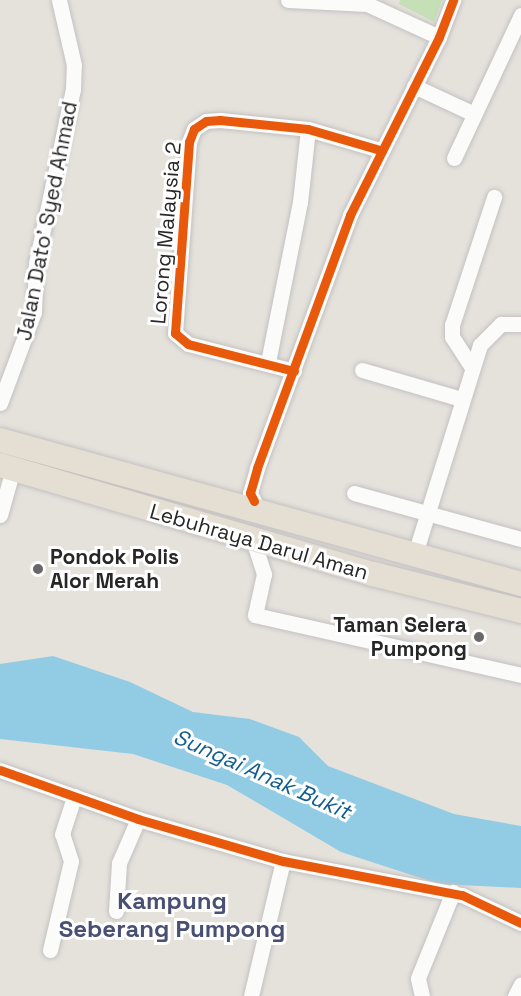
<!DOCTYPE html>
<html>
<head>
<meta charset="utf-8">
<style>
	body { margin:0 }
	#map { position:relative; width:521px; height:996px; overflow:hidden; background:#e5e2dc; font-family:"Space Grotesk",sans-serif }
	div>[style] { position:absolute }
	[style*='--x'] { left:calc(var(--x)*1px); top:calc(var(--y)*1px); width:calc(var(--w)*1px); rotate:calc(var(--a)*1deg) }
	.green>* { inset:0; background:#c5e0b6 }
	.water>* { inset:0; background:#92cce4 }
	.roads { filter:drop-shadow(0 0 2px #c3c1c1) drop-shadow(0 0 2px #c3c1c1) }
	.minor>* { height:15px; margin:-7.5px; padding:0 7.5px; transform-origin:7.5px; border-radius:7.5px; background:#fbfbfa }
	.trunk>* { height:24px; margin:-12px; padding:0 12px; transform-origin:12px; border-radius:12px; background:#e5ded2 }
	.cycleway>* { height:9px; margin:-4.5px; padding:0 4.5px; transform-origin:4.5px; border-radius:4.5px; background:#e8590c }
	.dots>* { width:16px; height:16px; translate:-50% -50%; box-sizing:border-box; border:3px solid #fff; border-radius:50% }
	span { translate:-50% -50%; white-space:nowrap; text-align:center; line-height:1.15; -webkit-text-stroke:6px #fff; paint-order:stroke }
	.street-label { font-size:21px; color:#272727 }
	.poi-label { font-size:21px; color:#272727; font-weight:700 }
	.left { translate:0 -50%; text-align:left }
	.right { translate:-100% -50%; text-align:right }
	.water-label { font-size:22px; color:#135e8f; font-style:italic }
	.quarter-label { font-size:24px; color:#4a4f74; font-weight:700 }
</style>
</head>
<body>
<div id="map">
	<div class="green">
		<i style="clip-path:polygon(400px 0,442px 0,434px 22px,399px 4px)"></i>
	</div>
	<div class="water">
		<i style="clip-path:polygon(53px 656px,130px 682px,193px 712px,250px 719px,299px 737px,328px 766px,454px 814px,521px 826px,521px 888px,439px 884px,341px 852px,227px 785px,133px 754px,0 739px,0 664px)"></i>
	</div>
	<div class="roads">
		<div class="minor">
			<i style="--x:288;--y:0;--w:79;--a:2.9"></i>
			<i style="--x:367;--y:4;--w:79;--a:24.6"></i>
			<i style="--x:414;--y:86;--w:66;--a:25"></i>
			<i style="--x:454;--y:158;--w:158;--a:-64.9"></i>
			<i style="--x:268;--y:362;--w:163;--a:-78.7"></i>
			<i style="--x:300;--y:202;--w:73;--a:-83.7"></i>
			<i style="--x:471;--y:366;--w:35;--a:-123"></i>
			<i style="--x:452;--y:337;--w:12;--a:-90"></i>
			<i style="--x:452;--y:325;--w:135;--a:-71.8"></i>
			<i style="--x:362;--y:370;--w:103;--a:16.3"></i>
			<i style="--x:294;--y:371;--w:109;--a:-165.7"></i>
			<i style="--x:188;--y:344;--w:17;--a:-140"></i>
			<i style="--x:175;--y:333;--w:192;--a:-85.8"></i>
			<i style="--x:189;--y:142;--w:14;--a:-69"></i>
			<i style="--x:194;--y:129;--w:14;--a:-34"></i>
			<i style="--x:206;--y:121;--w:14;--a:-4"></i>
			<i style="--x:220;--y:120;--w:88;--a:5.8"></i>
			<i style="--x:308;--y:129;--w:75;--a:16.3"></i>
			<i style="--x:0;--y:403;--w:97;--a:-69.5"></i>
			<i style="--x:34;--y:312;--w:49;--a:-87.7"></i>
			<i style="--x:36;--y:263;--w:178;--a:-78"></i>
			<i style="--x:73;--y:89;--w:24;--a:-88"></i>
			<i style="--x:74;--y:65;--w:67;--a:-103"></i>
			<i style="--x:354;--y:493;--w:173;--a:15.4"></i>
			<i style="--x:254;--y:501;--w:9;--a:-117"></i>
			<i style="--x:250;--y:493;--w:26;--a:-74"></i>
			<i style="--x:257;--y:468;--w:270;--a:-69.8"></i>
			<i style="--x:350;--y:215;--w:199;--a:-63.4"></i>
			<i style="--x:439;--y:37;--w:40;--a:-69"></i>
			<i style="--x:0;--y:515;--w:48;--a:-74.2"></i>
			<i style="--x:253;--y:540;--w:36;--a:72"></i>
			<i style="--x:264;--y:574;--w:42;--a:102.4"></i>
			<i style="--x:255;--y:615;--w:273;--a:12.7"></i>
			<i style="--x:414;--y:557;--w:222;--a:-72.7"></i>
			<i style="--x:480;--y:345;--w:30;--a:-45"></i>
			<i style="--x:501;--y:324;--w:20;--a:0"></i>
			<i style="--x:0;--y:770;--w:146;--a:19.5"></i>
			<i style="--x:138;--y:819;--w:151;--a:16.2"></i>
			<i style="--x:283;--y:861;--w:182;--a:10.8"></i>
			<i style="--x:462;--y:895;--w:65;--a:25.4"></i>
			<i style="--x:116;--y:911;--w:48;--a:-86.4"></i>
			<i style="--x:119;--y:863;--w:48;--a:-66.6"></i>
			<i style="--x:50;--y:950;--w:91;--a:-76.7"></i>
			<i style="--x:71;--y:861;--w:28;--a:-108"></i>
			<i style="--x:62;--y:834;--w:40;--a:-72"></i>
			<i style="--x:251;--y:996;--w:139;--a:-76.7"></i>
			<i style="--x:422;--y:996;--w:18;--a:-103"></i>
			<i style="--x:418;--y:978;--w:93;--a:-67.9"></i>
			<i style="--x:515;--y:996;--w:13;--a:-63"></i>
		</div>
		<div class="trunk">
			<i style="--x:0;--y:440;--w:541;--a:15.45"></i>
			<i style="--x:0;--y:465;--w:389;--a:16.3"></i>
			<i style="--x:373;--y:574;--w:153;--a:14"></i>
		</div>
	</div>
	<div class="cycleway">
		<i style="--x:294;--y:371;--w:109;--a:-165.7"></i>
		<i style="--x:188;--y:344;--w:17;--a:-140"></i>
		<i style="--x:175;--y:333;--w:192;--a:-85.8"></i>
		<i style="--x:189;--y:142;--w:14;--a:-69"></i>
		<i style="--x:194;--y:129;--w:14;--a:-34"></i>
		<i style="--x:206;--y:121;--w:14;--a:-4"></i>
		<i style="--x:220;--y:120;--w:88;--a:5.8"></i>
		<i style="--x:308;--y:129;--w:75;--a:16.3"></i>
		<i style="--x:254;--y:501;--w:9;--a:-117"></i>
		<i style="--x:250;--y:493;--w:26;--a:-74"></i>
		<i style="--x:257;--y:468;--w:270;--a:-69.8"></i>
		<i style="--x:350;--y:215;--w:199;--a:-63.4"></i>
		<i style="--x:439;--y:37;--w:40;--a:-69"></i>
		<i style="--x:0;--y:770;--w:146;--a:19.5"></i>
		<i style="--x:138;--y:819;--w:151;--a:16.2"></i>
		<i style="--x:283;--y:861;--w:182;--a:10.8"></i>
		<i style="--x:462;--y:895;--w:65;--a:25.4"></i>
	</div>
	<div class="dots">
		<i style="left:38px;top:569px;background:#6a6866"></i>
		<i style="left:479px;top:637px;background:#6a6866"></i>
	</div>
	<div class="street-label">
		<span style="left:47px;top:221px;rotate:-79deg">Jalan Dato' Syed Ahmad</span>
		<span style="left:166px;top:233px;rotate:-85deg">Lorong Malaysia 2</span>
		<span style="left:259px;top:542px;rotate:16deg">Lebuhraya Darul Aman</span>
	</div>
	<div class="poi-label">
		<span class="left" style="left:50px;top:569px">Pondok Polis<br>Alor Merah</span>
		<span class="right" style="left:467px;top:637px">Taman Selera<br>Pumpong</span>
	</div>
	<div class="water-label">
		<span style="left:262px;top:774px;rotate:24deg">Sungai Anak Bukit</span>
	</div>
	<div class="quarter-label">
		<span style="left:172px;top:915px">Kampung<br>Seberang Pumpong</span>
	</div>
</div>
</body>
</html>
